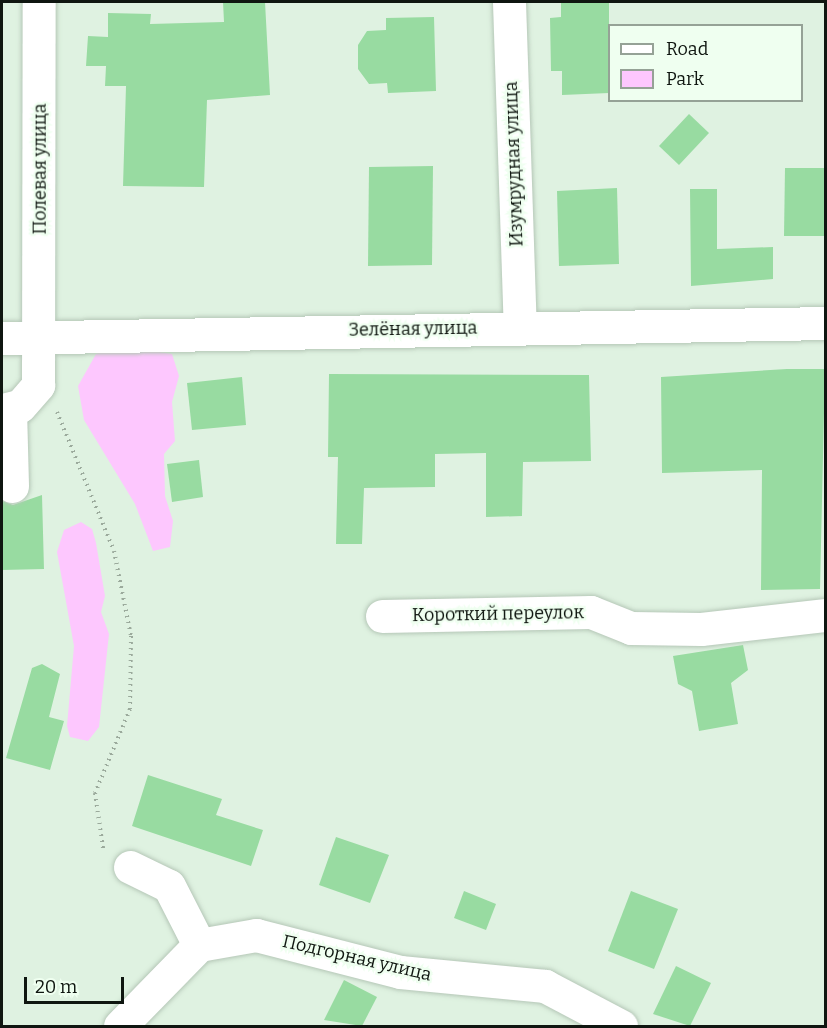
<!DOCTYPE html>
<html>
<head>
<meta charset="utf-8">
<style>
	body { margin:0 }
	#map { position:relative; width:827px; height:1028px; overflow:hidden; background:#dff2e1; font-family:Bitter,serif }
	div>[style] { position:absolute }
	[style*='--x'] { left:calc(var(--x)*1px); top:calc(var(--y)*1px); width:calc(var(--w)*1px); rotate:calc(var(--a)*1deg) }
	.green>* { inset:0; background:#fdc7fe }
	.building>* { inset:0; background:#98dba1 }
	.path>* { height:4px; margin-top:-2px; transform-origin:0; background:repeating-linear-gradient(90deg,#9baa9c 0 1.5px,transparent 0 6px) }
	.roads { filter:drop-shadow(0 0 2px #b5c7b7) drop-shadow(0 0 2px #b5c7b7) }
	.minor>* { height:33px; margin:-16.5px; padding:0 16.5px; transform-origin:16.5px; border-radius:16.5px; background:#fff }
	span { translate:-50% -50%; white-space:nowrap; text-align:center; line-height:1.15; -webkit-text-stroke:4.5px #effff0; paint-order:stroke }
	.street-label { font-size:18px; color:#0f1610 }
	.frame { position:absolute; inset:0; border:3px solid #0f1610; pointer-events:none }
	.legend { position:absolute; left:608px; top:24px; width:195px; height:78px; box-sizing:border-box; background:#effff0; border:2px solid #95a296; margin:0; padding:8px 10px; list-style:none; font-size:18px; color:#0f1610 }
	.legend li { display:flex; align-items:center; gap:12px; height:30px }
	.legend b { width:30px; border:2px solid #95a296 }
	.scale { position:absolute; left:24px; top:977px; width:100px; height:27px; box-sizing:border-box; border:3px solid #0f1610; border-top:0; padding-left:8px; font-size:18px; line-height:21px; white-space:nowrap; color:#0f1610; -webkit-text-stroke:4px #effff0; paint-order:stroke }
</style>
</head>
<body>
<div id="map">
	<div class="green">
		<i style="clip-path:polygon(121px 346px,172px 354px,179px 376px,172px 402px,175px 441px,164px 454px,165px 496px,173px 521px,170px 547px,153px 551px,135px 504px,84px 420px,78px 386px,96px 354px)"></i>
		<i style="clip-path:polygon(81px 522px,92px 529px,96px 543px,105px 596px,101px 612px,109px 634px,99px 727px,88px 741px,70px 737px,67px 726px,74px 646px,57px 552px,64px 530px)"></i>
	</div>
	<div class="building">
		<i style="clip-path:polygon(223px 2px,265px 2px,270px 95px,207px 100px,204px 187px,123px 186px,126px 86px,105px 86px,106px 66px,86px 66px,88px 36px,108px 37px,108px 13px,151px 14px,150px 24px,224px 22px)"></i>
		<i style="clip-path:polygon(561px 2px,609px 2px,609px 93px,562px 95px,562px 71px,551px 71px,550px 18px,561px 17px)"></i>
		<i style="clip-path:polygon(434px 17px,436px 91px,388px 93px,387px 83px,369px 84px,358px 69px,358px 45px,367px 31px,386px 30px,386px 18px)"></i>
		<i style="clip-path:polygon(689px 114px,709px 133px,679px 165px,659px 146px)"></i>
		<i style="clip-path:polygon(433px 166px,432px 265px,368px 266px,369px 167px)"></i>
		<i style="clip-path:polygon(785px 168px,825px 168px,825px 236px,784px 236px)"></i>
		<i style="clip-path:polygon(617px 188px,619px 264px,559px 266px,557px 191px)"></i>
		<i style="clip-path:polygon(690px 189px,717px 189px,717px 249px,773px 247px,773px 279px,691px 286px)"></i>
		<i style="clip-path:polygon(787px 369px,825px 369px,820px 589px,761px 590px,762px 470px,662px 473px,661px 377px)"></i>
		<i style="clip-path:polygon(329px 374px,589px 375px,591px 461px,523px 462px,522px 516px,486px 517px,486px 453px,435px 454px,435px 487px,364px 488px,362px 544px,336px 544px,338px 457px,328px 457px)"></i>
		<i style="clip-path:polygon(242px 377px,246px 425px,192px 430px,187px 383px)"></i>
		<i style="clip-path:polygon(199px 460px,203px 497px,172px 502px,167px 464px)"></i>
		<i style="clip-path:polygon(42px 495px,44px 569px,2px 570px,2px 501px,13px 505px)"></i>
		<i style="clip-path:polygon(743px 645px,748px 670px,731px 683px,738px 724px,699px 731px,692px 691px,678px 684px,673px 656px)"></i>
		<i style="clip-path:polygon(42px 664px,60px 674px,49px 717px,64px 721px,50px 770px,6px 758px,32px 668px)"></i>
		<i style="clip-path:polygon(148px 775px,222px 799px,216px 815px,263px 830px,251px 866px,132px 826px)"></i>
		<i style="clip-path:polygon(336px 837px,389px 855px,370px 903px,319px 885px)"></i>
		<i style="clip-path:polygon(464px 891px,496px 904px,486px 930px,454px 918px)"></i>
		<i style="clip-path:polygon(631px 891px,678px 909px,654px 969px,608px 951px)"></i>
		<i style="clip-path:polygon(676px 966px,711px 983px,690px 1026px,653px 1014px)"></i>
		<i style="clip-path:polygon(344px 980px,377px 997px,362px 1026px,324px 1020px)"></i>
	</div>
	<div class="path">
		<i style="--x:57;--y:412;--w:150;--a:67.7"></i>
		<i style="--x:114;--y:551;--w:87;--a:78.7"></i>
		<i style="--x:131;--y:636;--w:73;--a:90.8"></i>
		<i style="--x:130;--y:709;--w:91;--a:112.6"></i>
		<i style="--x:95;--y:793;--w:56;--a:81.7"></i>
	</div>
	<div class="roads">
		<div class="minor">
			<i style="--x:509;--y:2;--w:325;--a:88.1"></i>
			<i style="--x:2;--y:338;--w:824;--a:-1.04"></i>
			<i style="--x:10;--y:409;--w:77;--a:88.5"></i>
			<i style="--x:2;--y:410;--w:18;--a:-13"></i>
			<i style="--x:20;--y:406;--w:28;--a:-49"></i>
			<i style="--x:38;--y:385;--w:383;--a:-89.9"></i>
			<i style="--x:382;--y:616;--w:209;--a:-1.1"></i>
			<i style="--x:591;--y:612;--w:43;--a:21.8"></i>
			<i style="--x:631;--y:628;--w:70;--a:0.8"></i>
			<i style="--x:701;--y:629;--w:126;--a:-6.4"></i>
			<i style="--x:130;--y:867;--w:43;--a:26"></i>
			<i style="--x:169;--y:886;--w:66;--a:63"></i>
			<i style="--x:120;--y:1026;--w:113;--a:-45.7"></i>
			<i style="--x:199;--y:945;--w:58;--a:-10"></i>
			<i style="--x:256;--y:935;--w:149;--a:14.4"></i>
			<i style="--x:400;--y:972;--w:146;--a:5.5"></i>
			<i style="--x:545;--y:986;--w:86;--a:27.8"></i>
		</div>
	</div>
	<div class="street-label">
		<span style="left:514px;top:164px;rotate:-92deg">Изумрудная улица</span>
		<span style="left:40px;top:169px;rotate:-90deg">Полевая улица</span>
		<span style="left:413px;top:329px;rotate:-1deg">Зелёная улица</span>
		<span style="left:498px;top:614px;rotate:-1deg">Короткий переулок</span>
		<span style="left:357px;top:958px;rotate:13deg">Подгорная улица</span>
	</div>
	<div class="frame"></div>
	<ul class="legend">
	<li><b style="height:8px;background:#fff"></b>Road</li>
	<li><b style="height:16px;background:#fdc7fe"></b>Park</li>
	</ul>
	<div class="scale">20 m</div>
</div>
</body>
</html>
